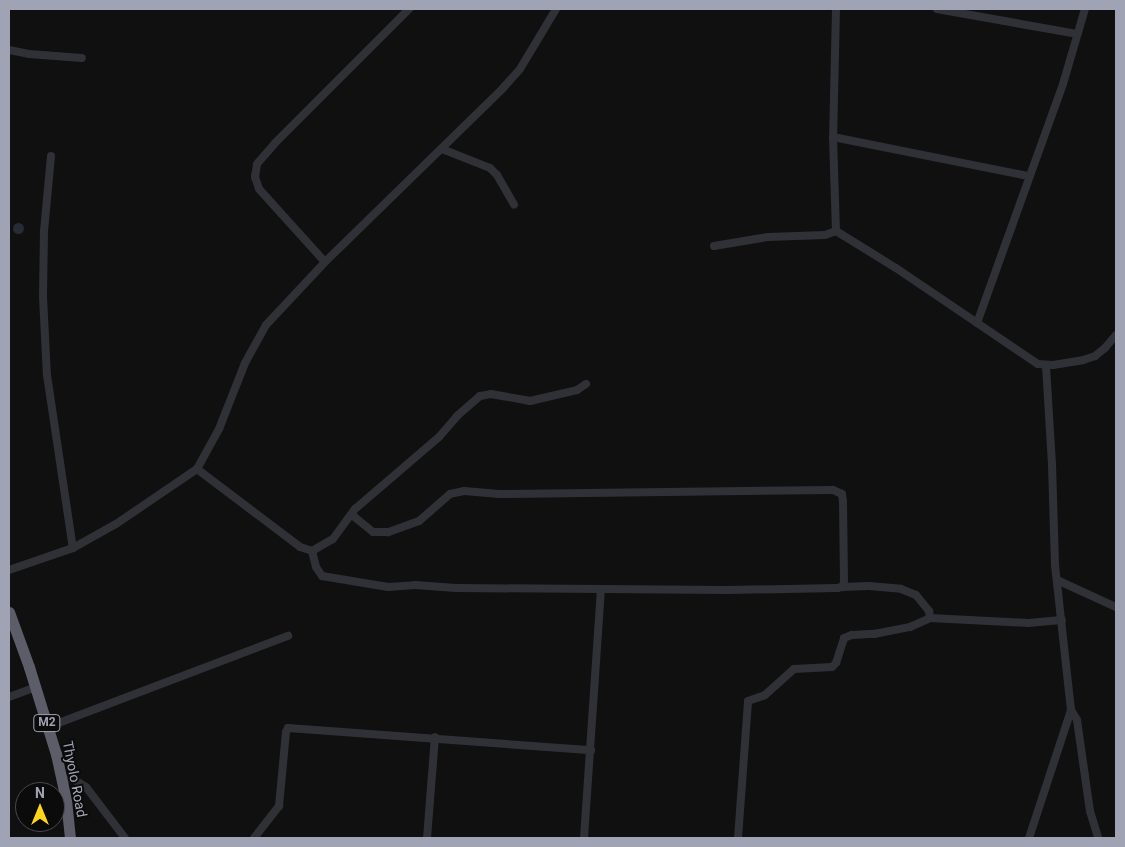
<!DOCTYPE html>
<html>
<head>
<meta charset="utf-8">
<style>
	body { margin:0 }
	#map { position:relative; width:1125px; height:847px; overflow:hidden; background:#101011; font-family:Roboto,sans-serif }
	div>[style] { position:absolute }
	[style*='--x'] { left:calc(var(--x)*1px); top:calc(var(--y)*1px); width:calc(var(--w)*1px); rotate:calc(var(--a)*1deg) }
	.water>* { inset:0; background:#262c36 }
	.round { border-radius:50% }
	.minor>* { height:8px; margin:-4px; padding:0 4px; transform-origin:4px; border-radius:4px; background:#303137 }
	.highway>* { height:11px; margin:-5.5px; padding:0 5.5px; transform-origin:5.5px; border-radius:5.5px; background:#5c5d68 }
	span { translate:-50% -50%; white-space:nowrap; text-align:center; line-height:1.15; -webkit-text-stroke:4px #0b0b0c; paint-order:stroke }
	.shield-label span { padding:1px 4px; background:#0b0b0c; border:1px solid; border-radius:4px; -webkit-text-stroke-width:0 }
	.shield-label { font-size:12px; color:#a0a3b3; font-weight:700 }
	.street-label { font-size:14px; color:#a0a3b3 }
	.frame { position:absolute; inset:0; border:10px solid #a0a3b3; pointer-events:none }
	.north { position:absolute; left:15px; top:782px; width:50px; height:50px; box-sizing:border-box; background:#0b0b0c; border:1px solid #47484f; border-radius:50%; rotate:0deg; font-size:14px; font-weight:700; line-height:20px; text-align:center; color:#a0a3b3 }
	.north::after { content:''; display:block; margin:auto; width:18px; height:22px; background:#ffd51a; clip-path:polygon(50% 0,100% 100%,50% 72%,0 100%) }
</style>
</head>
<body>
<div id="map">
	<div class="water">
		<i class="round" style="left:12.5px;top:222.5px;width:11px;height:11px"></i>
	</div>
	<div class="minor">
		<i style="--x:836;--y:9;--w:128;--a:91.3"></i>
		<i style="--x:833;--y:137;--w:94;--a:88.2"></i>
		<i style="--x:836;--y:231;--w:70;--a:31.7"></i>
		<i style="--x:896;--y:268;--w:171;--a:34.1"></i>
		<i style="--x:1038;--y:364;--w:15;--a:4"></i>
		<i style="--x:1053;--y:365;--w:30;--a:-9"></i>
		<i style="--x:1083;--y:360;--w:13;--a:-18"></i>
		<i style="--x:1095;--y:356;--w:13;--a:-39"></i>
		<i style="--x:1105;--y:348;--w:17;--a:-50"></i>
		<i style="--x:937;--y:9;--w:142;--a:10.1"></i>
		<i style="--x:9;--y:50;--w:20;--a:11"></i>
		<i style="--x:29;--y:54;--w:53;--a:4.3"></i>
		<i style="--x:833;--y:137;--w:200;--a:11.3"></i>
		<i style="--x:442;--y:149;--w:52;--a:21.6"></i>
		<i style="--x:490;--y:168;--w:10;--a:45"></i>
		<i style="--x:497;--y:175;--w:34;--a:60"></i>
		<i style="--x:51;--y:156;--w:75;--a:95.3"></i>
		<i style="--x:44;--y:231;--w:66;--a:90.9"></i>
		<i style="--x:43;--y:297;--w:78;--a:87.1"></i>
		<i style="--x:47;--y:375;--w:175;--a:81.5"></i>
		<i style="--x:714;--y:246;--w:55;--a:-9.5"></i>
		<i style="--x:768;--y:237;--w:57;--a:-2"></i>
		<i style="--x:825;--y:235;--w:12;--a:-20"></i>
		<i style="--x:325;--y:262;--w:98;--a:-132.1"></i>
		<i style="--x:259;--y:189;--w:13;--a:-108"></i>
		<i style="--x:255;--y:177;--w:13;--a:-81"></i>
		<i style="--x:257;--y:164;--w:28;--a:-49"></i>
		<i style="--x:275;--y:143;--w:190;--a:-45"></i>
		<i style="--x:977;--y:323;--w:254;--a:-70.2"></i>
		<i style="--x:1063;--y:84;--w:78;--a:-73.7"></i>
		<i style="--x:197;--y:469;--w:129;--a:37.1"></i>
		<i style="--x:300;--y:547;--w:13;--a:18"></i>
		<i style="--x:312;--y:551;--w:24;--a:-30"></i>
		<i style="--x:333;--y:539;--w:37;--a:-54"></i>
		<i style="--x:355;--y:509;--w:111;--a:-40.6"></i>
		<i style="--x:439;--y:437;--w:28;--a:-49"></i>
		<i style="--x:457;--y:416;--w:30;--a:-41"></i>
		<i style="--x:480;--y:396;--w:11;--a:-10"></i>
		<i style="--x:491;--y:394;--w:40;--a:10"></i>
		<i style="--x:530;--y:401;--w:48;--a:-13.2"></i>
		<i style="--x:577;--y:390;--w:11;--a:-34"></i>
		<i style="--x:312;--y:551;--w:16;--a:76"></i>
		<i style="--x:316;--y:567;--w:11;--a:56"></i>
		<i style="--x:322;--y:576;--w:67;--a:9.5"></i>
		<i style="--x:388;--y:587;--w:27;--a:-4"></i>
		<i style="--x:415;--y:585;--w:41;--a:4.2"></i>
		<i style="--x:456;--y:588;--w:271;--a:0.4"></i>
		<i style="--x:727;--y:590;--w:110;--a:-1"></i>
		<i style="--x:837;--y:588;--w:5;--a:-11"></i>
		<i style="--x:842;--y:587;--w:4;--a:-63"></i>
		<i style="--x:844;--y:583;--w:81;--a:-90.7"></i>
		<i style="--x:843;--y:502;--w:8;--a:-97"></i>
		<i style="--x:842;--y:494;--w:10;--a:-156"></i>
		<i style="--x:833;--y:490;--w:334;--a:179.3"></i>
		<i style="--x:499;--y:494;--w:35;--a:-175"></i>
		<i style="--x:464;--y:491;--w:14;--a:168"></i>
		<i style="--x:450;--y:494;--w:41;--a:138.9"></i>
		<i style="--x:419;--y:521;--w:33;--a:160"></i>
		<i style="--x:388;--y:532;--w:15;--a:180"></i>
		<i style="--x:373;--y:532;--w:28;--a:-141"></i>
		<i style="--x:9;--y:570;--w:68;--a:-19"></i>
		<i style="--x:73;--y:548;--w:49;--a:-29.2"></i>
		<i style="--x:116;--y:524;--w:98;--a:-34.2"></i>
		<i style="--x:197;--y:469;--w:46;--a:-61.2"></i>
		<i style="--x:219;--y:429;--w:71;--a:-68.5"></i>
		<i style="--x:245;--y:363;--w:43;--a:-61.1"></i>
		<i style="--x:266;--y:325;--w:86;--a:-46.9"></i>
		<i style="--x:325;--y:262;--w:249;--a:-44.3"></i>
		<i style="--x:503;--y:88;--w:25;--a:-48"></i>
		<i style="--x:520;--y:69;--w:70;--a:-59"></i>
		<i style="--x:1057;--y:580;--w:65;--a:24.6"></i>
		<i style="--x:842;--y:587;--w:27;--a:-2"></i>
		<i style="--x:869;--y:586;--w:32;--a:5"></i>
		<i style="--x:901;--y:589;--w:16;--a:22"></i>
		<i style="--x:916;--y:595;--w:21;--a:51"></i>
		<i style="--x:929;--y:611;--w:7;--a:82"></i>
		<i style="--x:9;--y:697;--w:29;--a:-20"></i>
		<i style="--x:1071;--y:710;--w:12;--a:59"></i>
		<i style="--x:1077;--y:720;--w:92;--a:81.9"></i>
		<i style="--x:1090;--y:811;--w:28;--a:73"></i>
		<i style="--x:48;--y:727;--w:257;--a:-20.8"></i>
		<i style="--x:63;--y:778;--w:10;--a:6"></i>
		<i style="--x:73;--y:779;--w:15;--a:32"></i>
		<i style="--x:86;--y:787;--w:64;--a:52.6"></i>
		<i style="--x:254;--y:838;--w:41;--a:-52"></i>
		<i style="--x:279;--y:806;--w:74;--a:-84.6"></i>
		<i style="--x:286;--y:732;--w:4;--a:-63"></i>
		<i style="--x:288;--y:728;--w:304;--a:4.2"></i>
		<i style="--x:427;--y:838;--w:101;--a:-85.5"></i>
		<i style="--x:584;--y:838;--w:249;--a:-86.1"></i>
		<i style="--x:738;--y:838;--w:137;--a:-85.8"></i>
		<i style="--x:748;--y:701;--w:18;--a:-19"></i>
		<i style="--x:765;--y:695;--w:39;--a:-42"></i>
		<i style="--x:794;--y:669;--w:38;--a:-3"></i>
		<i style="--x:832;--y:667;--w:6;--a:-45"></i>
		<i style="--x:836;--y:663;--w:26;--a:-72"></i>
		<i style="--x:844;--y:638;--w:9;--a:-21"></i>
		<i style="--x:852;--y:635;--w:22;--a:-3"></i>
		<i style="--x:874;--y:634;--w:37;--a:-11"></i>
		<i style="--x:910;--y:627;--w:22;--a:-24"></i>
		<i style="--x:930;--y:618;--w:98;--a:2.9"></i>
		<i style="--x:1028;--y:623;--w:34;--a:-5"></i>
		<i style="--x:1029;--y:838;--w:135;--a:-71.8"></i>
		<i style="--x:1071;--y:710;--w:146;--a:-96.3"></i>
		<i style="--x:1055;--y:565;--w:101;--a:-91.7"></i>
		<i style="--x:1052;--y:464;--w:99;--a:-93.5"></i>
	</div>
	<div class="highway">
		<i style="--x:9;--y:612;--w:59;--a:70"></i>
		<i style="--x:29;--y:667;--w:91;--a:72.8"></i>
		<i style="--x:56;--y:754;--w:47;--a:77.7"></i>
		<i style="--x:66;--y:800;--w:38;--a:84"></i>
	</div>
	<div class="shield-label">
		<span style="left:47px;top:723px">M2</span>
	</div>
	<div class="street-label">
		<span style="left:75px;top:779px;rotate:79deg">Thyolo Road</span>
	</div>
	<div class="frame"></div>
	<div class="north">N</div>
</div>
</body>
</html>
